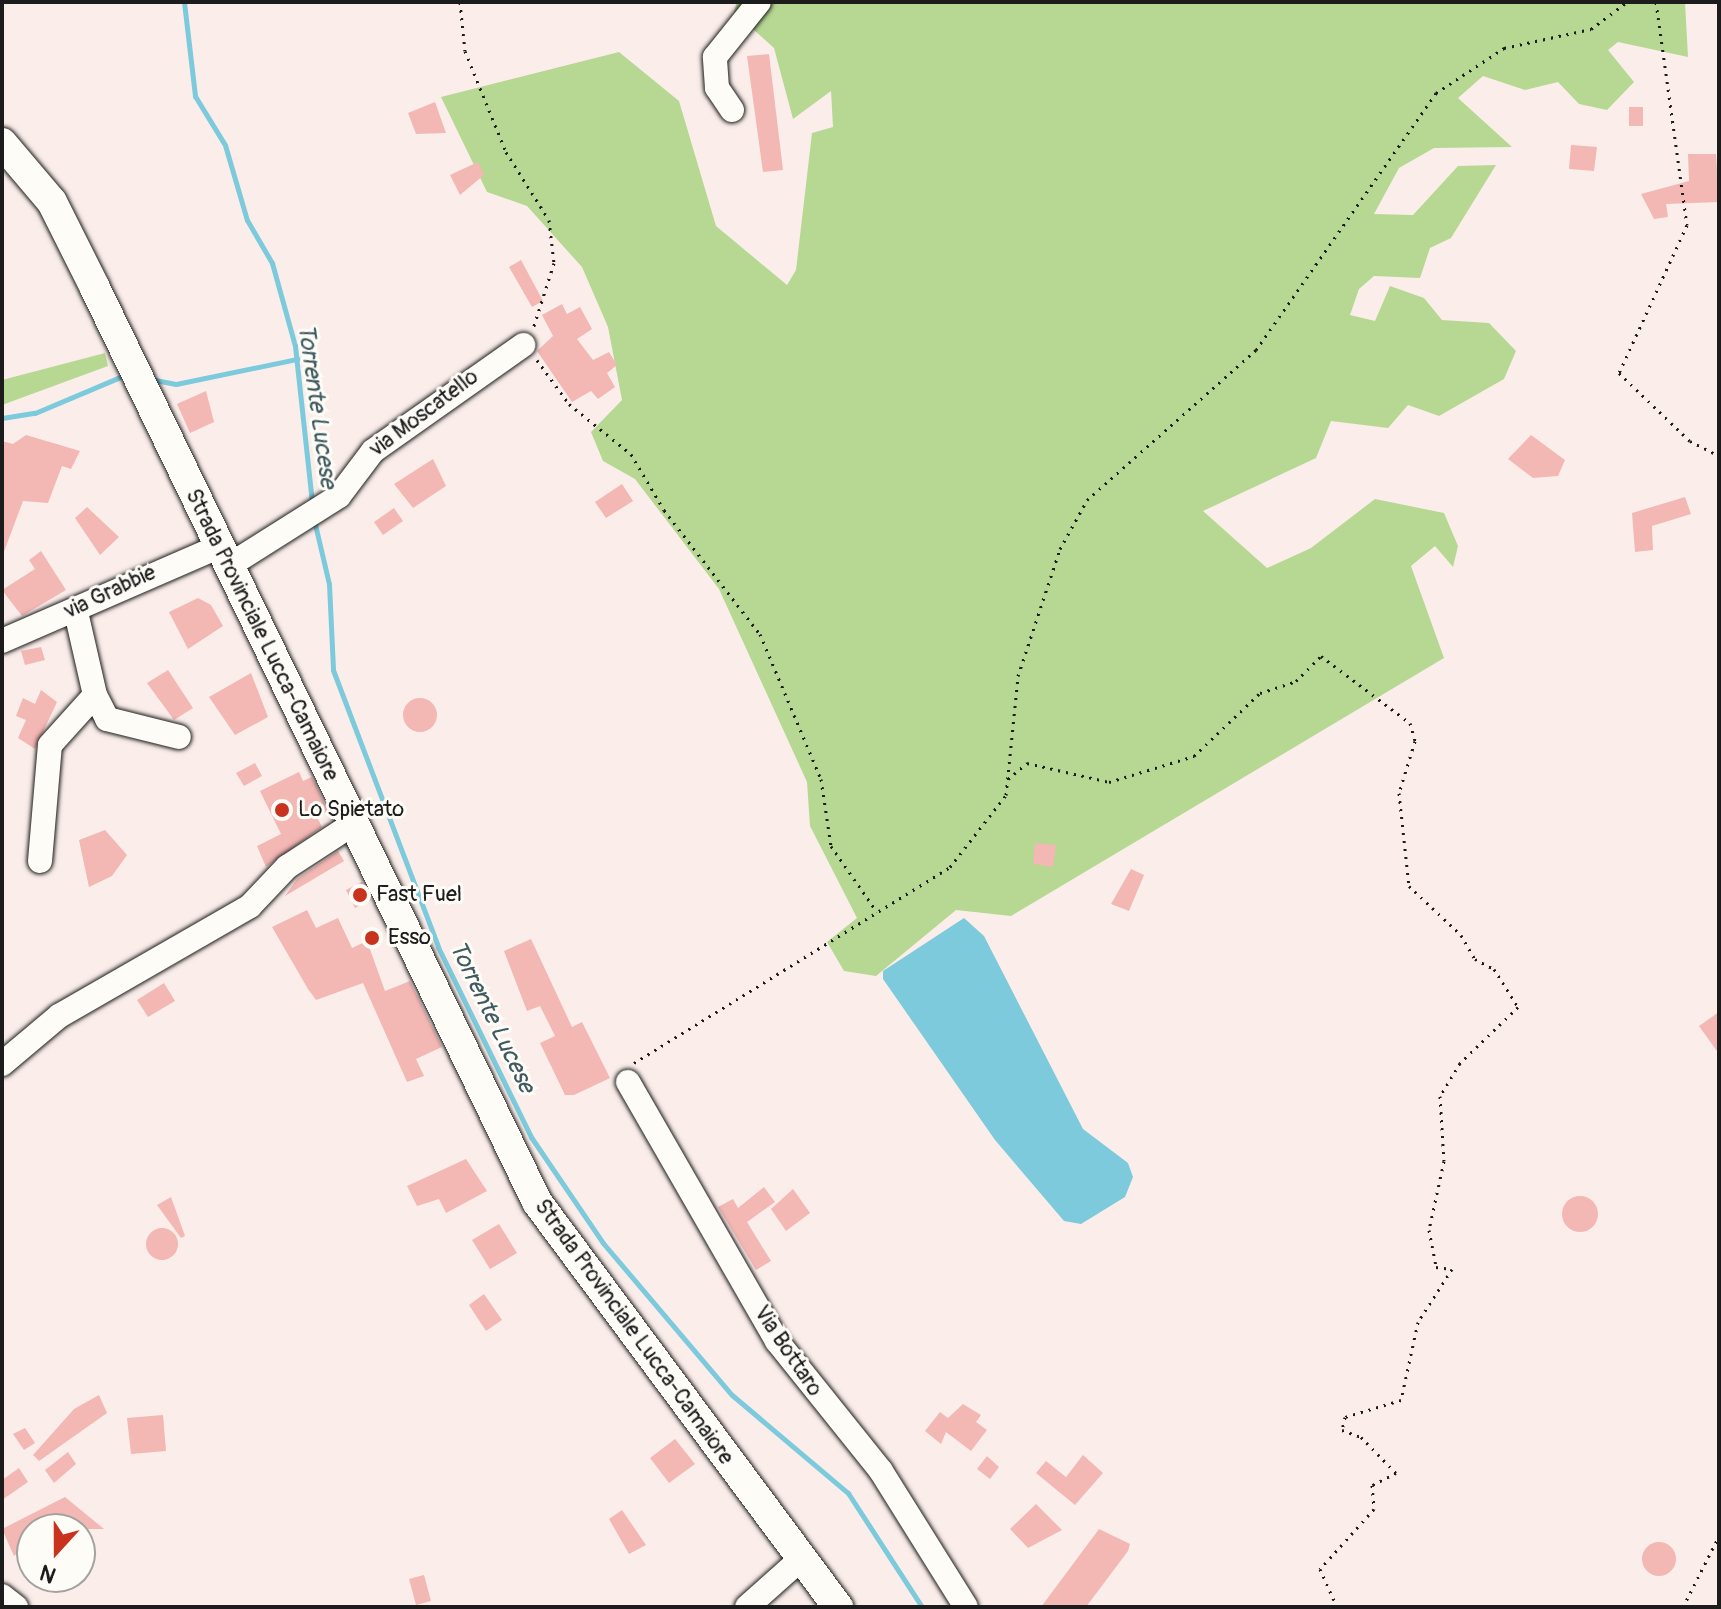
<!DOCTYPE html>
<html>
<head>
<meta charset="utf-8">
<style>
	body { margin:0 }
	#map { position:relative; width:1721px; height:1609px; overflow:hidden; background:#fbeeea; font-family:Pangolin,sans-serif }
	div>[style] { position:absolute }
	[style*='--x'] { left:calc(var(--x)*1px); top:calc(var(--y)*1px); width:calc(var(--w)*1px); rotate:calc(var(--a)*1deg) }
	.green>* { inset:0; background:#b6d892 }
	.water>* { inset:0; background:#7ccadb }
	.stream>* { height:5px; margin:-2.5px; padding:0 2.5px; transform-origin:2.5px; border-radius:2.5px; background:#7ccadb }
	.building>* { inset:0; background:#f3b7b4 }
	.round { border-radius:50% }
	.path>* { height:3px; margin-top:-1.5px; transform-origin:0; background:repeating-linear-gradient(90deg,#1c1c1c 0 2px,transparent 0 8px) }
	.roads { filter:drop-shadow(0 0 2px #1c1c1c) drop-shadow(0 0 2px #1c1c1c) }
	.minor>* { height:24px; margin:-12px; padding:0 12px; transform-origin:12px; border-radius:12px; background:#fdfcf7 }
	.major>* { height:30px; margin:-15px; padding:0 15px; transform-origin:15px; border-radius:15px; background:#fdfcf7 }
	.dots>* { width:22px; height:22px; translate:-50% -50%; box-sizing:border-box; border:4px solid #fdfcf7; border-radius:50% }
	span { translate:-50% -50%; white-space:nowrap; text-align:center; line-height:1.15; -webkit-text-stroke:6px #fdfcf7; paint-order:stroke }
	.street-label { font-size:22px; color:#1c1c1c }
	.poi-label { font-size:22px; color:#1c1c1c }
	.left { translate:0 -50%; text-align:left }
	.water-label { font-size:24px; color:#3e595f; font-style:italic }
	.frame { position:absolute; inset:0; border:4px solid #1c1c1c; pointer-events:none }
	.north { position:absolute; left:16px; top:1513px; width:80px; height:80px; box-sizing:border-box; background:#fdfcf7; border:2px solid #a3a29f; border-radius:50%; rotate:201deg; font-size:22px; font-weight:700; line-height:32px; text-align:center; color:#1c1c1c }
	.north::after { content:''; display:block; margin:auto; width:28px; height:36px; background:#c8321e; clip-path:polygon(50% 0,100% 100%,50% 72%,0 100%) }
</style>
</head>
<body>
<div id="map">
	<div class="green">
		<i style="clip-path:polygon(737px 2px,1685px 2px,1688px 57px,1618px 42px,1608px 50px,1634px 82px,1607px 110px,1579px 104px,1558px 82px,1525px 90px,1483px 76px,1458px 98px,1512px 147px,1434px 148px,1399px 168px,1374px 214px,1413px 215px,1458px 166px,1496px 165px,1451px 238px,1430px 248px,1420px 278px,1374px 276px,1359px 289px,1350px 315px,1375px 321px,1390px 286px,1424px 298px,1442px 320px,1489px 323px,1516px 351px,1504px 379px,1439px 416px,1408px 405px,1388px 428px,1331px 421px,1316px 458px,1203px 511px,1267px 568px,1311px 548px,1375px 499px,1444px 513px,1458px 546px,1453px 567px,1435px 546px,1411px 566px,1444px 658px,1011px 916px,956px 910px,876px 976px,844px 971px,827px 942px,857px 918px,810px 826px,807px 782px,719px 589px,635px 479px,603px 461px,591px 432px,622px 400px,608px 327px,582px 267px,527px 206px,487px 192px,441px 97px,619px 52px,679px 101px,716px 226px,787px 285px,796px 270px,812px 133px,833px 127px,831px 91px,793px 119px,774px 48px,734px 12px)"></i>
		<i style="clip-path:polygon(105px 353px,108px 366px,2px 405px,2px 380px)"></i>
	</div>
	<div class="water">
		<i style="clip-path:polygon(964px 918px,984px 936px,1083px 1129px,1128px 1163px,1133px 1177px,1125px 1197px,1081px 1224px,1064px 1221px,995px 1140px,883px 979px,883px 971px)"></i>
	</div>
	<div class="stream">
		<i style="--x:184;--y:2;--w:95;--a:83.3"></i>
		<i style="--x:195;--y:96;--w:57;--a:58.5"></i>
		<i style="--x:225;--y:145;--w:78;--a:73.7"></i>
		<i style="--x:247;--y:220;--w:50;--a:59.8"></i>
		<i style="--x:272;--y:263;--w:86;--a:74.5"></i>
		<i style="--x:295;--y:346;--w:157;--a:83.8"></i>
		<i style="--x:150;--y:379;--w:26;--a:11"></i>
		<i style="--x:176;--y:384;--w:124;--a:-11.7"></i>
		<i style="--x:2;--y:418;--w:33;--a:-9"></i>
		<i style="--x:35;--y:413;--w:98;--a:-22.9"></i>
		<i style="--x:314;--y:520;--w:66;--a:76.8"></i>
		<i style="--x:329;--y:584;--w:86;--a:87.3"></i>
		<i style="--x:333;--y:670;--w:296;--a:69.2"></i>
		<i style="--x:438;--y:947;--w:212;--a:63.9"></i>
		<i style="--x:531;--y:1137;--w:128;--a:55.8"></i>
		<i style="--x:603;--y:1243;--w:199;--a:49.7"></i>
		<i style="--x:732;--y:1395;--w:152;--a:40.2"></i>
		<i style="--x:848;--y:1493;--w:136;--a:57"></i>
	</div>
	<div class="building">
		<i style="clip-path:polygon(769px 54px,783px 170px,763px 172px,747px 56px)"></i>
		<i style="clip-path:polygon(435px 102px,446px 133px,416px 134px,408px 113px)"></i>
		<i style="clip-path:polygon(1629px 107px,1643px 107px,1643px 126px,1629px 126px)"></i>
		<i style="clip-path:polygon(1571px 145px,1597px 147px,1594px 171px,1569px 169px)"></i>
		<i style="clip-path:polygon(1688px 154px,1716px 154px,1719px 202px,1666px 204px,1668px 217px,1654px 219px,1641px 194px,1689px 181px)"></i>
		<i style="clip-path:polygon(478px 162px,484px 175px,460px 195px,450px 175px)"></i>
		<i style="clip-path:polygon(521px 260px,543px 301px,532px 307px,509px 267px)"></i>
		<i style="clip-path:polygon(562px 304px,567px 314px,580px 307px,592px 329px,577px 339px,593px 360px,609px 352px,617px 365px,607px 373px,615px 387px,598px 399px,591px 391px,572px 402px,537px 351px,553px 336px,542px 315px)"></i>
		<i style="clip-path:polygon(206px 391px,214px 422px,190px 433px,177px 404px)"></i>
		<i style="clip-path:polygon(26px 435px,80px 451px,71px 469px,62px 466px,48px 503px,23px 501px,2px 557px,2px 441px,13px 444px)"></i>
		<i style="clip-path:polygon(1531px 435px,1565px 460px,1558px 476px,1533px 478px,1508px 459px)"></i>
		<i style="clip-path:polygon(433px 459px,446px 486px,413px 508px,394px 484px)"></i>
		<i style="clip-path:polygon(622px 484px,633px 501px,606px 518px,595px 502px)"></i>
		<i style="clip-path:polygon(1685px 497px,1691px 514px,1652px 526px,1653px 550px,1635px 552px,1632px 513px)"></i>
		<i style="clip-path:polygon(87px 507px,119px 537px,100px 555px,75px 518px)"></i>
		<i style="clip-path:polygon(394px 508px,403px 521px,383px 535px,374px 522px)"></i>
		<i style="clip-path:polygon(41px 551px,66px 590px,22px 616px,2px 590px,35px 569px,29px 560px)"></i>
		<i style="clip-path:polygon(198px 598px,211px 605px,223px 626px,188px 649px,169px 612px)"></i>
		<i style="clip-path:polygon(41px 647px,45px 660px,25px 665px,21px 651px)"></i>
		<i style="clip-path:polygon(168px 670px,193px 708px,174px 720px,147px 683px)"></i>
		<i style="clip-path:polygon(251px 673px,268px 717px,235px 735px,209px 697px)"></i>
		<i style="clip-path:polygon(41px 690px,57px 702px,35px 749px,18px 738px,26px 720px,16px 716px,23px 698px,35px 704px)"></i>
		<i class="round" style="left:403px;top:698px;width:34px;height:34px"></i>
		<i style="clip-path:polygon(255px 763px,262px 776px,244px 786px,236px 773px)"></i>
		<i style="clip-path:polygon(299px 772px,303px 781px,312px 777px,328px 811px,317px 817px,322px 827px,266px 867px,257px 846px,281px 834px,260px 791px)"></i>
		<i style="clip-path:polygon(105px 830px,127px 855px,112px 876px,89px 887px,79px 840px)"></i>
		<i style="clip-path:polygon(1035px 843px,1056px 845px,1053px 867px,1033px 864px)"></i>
		<i style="clip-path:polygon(338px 851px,344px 861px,285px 896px,297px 879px)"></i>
		<i style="clip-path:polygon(1131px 869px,1144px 875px,1129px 911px,1111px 904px)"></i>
		<i style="clip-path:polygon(362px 882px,371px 900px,355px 908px,346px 890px)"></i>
		<i style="clip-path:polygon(307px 910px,316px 928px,338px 918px,352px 948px,367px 941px,385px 991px,410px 981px,442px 1047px,416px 1059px,424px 1076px,407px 1082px,363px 983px,316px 1000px,308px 989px,272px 927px)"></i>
		<i style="clip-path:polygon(531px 939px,572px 1027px,582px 1022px,610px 1078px,574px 1095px,565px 1095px,540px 1043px,555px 1036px,540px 1006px,527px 1011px,504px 951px)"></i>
		<i style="clip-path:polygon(164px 983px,175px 1001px,148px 1017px,137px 1000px)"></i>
		<i style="clip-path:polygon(1719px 1012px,1719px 1054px,1699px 1026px)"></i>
		<i style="clip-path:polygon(466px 1159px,487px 1191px,446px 1213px,439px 1199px,417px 1206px,407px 1186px)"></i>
		<i style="clip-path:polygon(764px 1187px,775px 1202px,747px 1222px,771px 1261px,756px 1270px,718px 1207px,733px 1199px,738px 1208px)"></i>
		<i style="clip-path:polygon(793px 1189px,810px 1213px,786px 1231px,771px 1209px)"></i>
		<i class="round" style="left:1562px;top:1196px;width:36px;height:36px"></i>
		<i style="clip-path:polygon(171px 1197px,185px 1236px,181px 1238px,157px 1205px)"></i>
		<i style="clip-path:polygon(499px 1224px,517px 1253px,490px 1269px,472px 1240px)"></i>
		<i class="round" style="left:146px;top:1228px;width:32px;height:32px"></i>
		<i style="clip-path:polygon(484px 1294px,502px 1320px,486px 1331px,469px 1305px)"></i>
		<i style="clip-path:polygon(99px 1395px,107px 1413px,39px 1461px,33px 1455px,74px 1409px)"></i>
		<i style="clip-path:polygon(963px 1404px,981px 1415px,976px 1422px,987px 1430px,971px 1451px,946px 1432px,941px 1444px,925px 1431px,940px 1412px,948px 1418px)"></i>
		<i style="clip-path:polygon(163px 1415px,166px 1451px,131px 1454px,127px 1418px)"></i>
		<i style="clip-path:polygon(25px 1428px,35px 1443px,24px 1450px,13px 1434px)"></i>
		<i style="clip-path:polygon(675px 1439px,695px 1464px,669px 1483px,650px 1458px)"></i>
		<i style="clip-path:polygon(68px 1452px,76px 1464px,54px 1483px,45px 1470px)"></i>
		<i style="clip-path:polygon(1083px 1455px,1103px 1473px,1075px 1505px,1036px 1473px,1046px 1461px,1066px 1477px)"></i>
		<i style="clip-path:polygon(987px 1456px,999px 1467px,990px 1479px,977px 1469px)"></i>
		<i style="clip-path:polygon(19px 1468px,28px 1482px,2px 1500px,2px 1480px)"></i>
		<i style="clip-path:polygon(65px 1497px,104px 1529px,32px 1529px,32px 1540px,14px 1556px,2px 1529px)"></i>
		<i style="clip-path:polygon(1036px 1504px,1062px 1530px,1028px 1548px,1010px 1529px)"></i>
		<i style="clip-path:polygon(622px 1510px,646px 1545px,629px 1554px,609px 1519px)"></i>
		<i style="clip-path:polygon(1099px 1529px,1130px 1544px,1128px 1551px,1086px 1607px,1041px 1607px)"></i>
		<i class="round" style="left:1642px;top:1542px;width:34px;height:34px"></i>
		<i style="clip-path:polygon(424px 1575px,431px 1601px,416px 1605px,409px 1579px)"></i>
	</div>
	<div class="path">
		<i style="--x:460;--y:2;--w:49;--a:84.2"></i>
		<i style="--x:465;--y:51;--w:109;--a:67.9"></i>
		<i style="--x:506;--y:152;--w:80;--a:57.7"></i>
		<i style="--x:549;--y:220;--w:43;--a:83.4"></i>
		<i style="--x:554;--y:263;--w:69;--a:107.7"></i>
		<i style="--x:1656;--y:2;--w:225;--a:82.1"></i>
		<i style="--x:1687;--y:225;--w:163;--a:114.7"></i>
		<i style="--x:1619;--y:373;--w:98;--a:43.8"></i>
		<i style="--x:1690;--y:441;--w:33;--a:27"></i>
		<i style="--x:537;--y:360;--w:54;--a:54"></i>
		<i style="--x:569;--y:404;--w:80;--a:38.9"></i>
		<i style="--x:631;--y:454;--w:65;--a:59.5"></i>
		<i style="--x:664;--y:510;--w:157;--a:52.3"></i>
		<i style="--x:760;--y:634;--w:157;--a:67.2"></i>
		<i style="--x:821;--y:779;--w:68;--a:81.5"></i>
		<i style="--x:831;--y:846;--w:80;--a:55.1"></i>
		<i style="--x:1008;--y:779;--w:25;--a:-40"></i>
		<i style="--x:1027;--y:763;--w:84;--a:13"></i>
		<i style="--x:1109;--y:782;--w:89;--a:-17"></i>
		<i style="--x:1194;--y:756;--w:91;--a:-43.7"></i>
		<i style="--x:1260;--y:693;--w:38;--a:-18"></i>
		<i style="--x:1296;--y:681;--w:35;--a:-45"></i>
		<i style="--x:1321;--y:656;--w:111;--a:37"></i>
		<i style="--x:1410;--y:723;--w:19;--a:74"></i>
		<i style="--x:1415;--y:741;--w:54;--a:107.1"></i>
		<i style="--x:1399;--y:793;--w:94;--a:83.9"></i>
		<i style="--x:1409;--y:886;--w:71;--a:43.3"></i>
		<i style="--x:1461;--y:935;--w:28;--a:60"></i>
		<i style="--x:1475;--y:959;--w:21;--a:28"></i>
		<i style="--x:1494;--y:969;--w:45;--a:57.7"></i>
		<i style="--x:1518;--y:1007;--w:81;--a:136"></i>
		<i style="--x:1460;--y:1063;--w:39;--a:121"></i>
		<i style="--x:1440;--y:1096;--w:65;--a:86.5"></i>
		<i style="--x:1444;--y:1161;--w:71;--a:102.3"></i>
		<i style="--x:1429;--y:1230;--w:38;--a:79"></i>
		<i style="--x:1436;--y:1267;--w:16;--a:7"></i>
		<i style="--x:1452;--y:1269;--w:63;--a:122.7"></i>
		<i style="--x:1418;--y:1322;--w:80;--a:102.3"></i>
		<i style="--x:1401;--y:1400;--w:59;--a:163.1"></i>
		<i style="--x:1345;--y:1417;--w:13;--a:103"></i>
		<i style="--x:1342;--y:1430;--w:20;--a:20"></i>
		<i style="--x:1361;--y:1437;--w:50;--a:45.8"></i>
		<i style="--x:1396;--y:1473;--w:27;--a:153"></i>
		<i style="--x:1372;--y:1485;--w:24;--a:85"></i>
		<i style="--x:1374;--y:1509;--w:81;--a:132"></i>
		<i style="--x:1320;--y:1569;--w:42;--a:65.9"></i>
		<i style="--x:634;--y:1063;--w:372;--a:-31.8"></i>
		<i style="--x:950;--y:867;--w:91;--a:-52.1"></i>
		<i style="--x:1006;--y:795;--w:120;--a:-84.2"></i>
		<i style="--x:1018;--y:676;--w:134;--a:-71.7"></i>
		<i style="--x:1060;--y:549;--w:56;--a:-61.1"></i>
		<i style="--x:1087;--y:500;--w:226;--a:-41.6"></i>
		<i style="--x:1256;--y:350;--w:314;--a:-55"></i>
		<i style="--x:1436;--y:93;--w:82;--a:-33.5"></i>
		<i style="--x:1504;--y:48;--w:89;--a:-12.3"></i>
		<i style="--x:1591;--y:29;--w:45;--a:-36.9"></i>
		<i style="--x:1683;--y:1607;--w:80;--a:-63.1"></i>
	</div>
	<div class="roads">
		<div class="minor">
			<i style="--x:732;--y:110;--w:27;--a:-124"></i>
			<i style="--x:717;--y:88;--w:31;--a:-94"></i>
			<i style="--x:715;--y:57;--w:70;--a:-51.3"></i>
			<i style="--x:230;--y:565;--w:129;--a:-32.3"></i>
			<i style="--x:339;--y:496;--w:56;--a:-52.9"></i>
			<i style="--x:373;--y:451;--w:184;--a:-35.2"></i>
			<i style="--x:2;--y:641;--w:238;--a:-23.5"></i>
			<i style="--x:95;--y:695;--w:27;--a:63"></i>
			<i style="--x:107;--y:719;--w:74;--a:14"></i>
			<i style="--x:40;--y:861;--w:116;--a:-85.1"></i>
			<i style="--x:50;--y:745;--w:67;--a:-48"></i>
			<i style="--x:95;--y:695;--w:85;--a:-102.9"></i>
			<i style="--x:2;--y:1064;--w:75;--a:-40.1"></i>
			<i style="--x:59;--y:1016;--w:220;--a:-29.9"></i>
			<i style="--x:250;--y:906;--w:54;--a:-46.5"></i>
			<i style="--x:287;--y:867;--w:79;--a:-33.1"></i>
			<i style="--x:628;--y:1082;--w:299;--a:60.1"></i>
			<i style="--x:777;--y:1341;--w:166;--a:51.3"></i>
			<i style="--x:881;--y:1471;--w:160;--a:58"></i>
			<i style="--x:2;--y:1596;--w:18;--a:38"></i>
			<i style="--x:747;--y:1607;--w:74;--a:-41.7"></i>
		</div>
		<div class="major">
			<i style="--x:2;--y:143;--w:77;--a:49.7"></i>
			<i style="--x:52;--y:202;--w:96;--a:63.4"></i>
			<i style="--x:95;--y:288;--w:1015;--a:64.19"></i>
			<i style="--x:537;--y:1202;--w:505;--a:53.38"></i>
		</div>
	</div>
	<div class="dots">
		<i style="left:282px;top:810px;background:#c8321e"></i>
		<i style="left:360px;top:895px;background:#c8321e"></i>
		<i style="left:372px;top:938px;background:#c8321e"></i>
	</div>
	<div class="street-label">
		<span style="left:424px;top:413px;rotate:-37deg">via Moscatello</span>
		<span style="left:110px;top:592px;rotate:-25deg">via Grabbie</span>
		<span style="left:262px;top:635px;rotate:64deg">Strada Provinciale Lucca-Camaiore</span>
		<span style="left:634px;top:1332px;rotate:54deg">Strada Provinciale Lucca-Camaiore</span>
		<span style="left:788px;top:1351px;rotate:56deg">Via Bottaro</span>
	</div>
	<div class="poi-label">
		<span class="left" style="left:298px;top:810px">Lo Spietato</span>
		<span class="left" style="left:376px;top:895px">Fast Fuel</span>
		<span class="left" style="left:388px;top:938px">Esso</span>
	</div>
	<div class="water-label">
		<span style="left:317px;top:406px;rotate:82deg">Torrente Lucese</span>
		<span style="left:492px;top:1017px;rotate:64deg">Torrente Lucese</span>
	</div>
	<div class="frame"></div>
	<div class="north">N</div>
</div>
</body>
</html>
